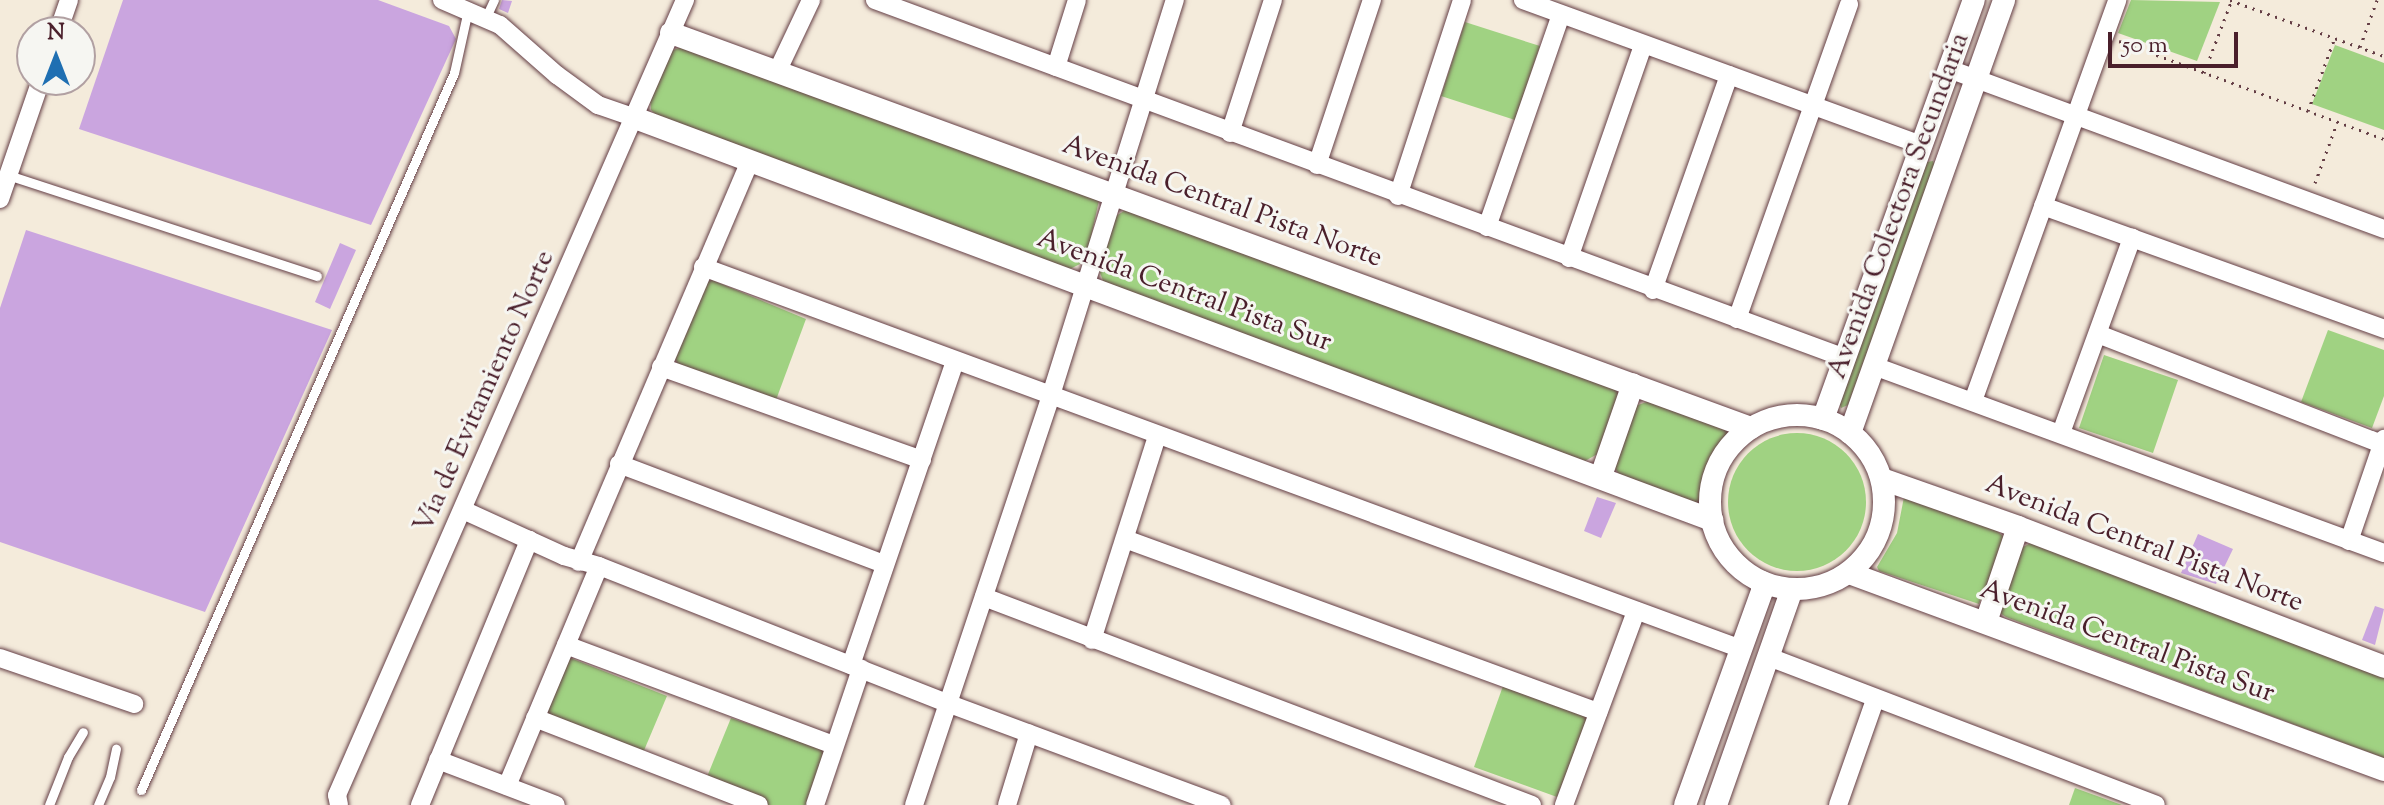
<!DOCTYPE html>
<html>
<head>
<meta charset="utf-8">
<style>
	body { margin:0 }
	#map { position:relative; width:2384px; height:805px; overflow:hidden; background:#f4ebdb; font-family:"Sorts Mill Goudy",serif }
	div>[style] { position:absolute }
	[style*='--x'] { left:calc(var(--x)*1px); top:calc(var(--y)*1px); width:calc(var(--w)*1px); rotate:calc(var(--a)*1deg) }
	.green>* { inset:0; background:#a0d282 }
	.round { border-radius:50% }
	.building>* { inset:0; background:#caa5df }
	.path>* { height:3px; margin-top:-1.5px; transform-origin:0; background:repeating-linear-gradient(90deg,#643e45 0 2px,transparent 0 8px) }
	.roads { filter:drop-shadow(0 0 2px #643e45) drop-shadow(0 0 2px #643e45) }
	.service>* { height:9px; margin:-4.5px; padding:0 4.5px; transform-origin:4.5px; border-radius:4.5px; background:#fff }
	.minor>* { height:18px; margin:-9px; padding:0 9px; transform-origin:9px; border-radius:9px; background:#fff }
	.tertiary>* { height:22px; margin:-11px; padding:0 11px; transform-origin:11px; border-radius:11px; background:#fff }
	.tertiary>.ring { margin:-11px; padding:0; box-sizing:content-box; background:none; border:22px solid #fff; border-radius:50% }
	span { translate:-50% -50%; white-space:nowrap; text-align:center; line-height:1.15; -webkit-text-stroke:6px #f6f6f2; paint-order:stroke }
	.street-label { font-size:28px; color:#4a1f2b }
	.north { position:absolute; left:16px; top:16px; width:80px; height:80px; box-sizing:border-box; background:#f6f6f2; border:2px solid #b1a0a2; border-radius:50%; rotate:0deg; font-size:22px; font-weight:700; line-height:32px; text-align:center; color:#4a1f2b }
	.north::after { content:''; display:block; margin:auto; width:28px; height:36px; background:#1f6fb2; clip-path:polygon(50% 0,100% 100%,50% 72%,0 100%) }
	.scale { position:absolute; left:2108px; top:32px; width:130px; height:36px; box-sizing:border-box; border:4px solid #4a1f2b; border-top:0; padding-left:10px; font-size:24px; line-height:28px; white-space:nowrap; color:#4a1f2b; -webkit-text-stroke:6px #f6f6f2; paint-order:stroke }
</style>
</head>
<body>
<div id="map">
	<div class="green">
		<i style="clip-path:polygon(2131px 0,2220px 2px,2197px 61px,2118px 33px)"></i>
		<i style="clip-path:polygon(1465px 22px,1540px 46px,1515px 120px,1441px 96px)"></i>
		<i style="clip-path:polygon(687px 45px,1099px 200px,1086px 261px,1066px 271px,660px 119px,651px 110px,650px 98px,668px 52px)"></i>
		<i style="clip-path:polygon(2335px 45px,2384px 63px,2384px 130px,2312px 104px)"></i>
		<i style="clip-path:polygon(1933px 161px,1935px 166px,1848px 405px,1841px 408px,1839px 402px,1927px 162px)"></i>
		<i style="clip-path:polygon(1127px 209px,1613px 386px,1619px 394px,1601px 452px,1585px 461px,1105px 286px,1099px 270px,1116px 216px)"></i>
		<i style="clip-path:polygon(712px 280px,806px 319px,776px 400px,678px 366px,674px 354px,704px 283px)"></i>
		<i style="clip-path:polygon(2328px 330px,2384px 350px,2384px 396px,2372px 428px,2301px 402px)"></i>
		<i style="clip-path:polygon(2104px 355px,2178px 380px,2153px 453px,2079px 428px)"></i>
		<i style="clip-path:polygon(1652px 400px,1734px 434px,1720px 448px,1710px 469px,1706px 507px,1620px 476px,1615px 468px,1635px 406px)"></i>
		<i class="round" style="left:1728px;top:433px;width:138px;height:138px"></i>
		<i style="clip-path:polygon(1904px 497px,1996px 530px,2005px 538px,1979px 604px,1879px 571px,1877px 567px,1897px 533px)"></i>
		<i style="clip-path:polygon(2031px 543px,2384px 673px,2384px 758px,2006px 617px,2000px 613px,2019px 549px)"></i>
		<i style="clip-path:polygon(558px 653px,667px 696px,637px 767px,526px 720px)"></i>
		<i style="clip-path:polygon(1503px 686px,1589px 715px,1557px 797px,1474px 767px)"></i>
		<i style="clip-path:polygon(731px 718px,832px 752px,811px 805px,745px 805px,702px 789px)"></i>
		<i style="clip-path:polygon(2075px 788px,2122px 805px,2069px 805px)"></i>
	</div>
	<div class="building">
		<i style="clip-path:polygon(123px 0,378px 0,449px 26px,456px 39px,371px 225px,79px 129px)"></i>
		<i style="clip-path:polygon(502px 0,512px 1px,508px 13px,499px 9px)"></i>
		<i style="clip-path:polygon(26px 230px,332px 330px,205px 612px,0 542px,0 308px)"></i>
		<i style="clip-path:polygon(340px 243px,356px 250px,330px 309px,315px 302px)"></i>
		<i style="clip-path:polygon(1597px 497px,1616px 503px,1601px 538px,1584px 531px)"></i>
		<i style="clip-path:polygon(2198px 534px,2233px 549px,2216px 584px,2181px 573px)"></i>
		<i style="clip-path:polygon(2375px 606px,2384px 609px,2375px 645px,2362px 640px)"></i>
	</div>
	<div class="path">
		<i style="--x:2230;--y:0;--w:164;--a:20"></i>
		<i style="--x:2119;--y:41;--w:283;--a:20.3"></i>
		<i style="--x:2360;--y:47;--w:50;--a:-70.1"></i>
		<i style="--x:2204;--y:73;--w:76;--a:-69.2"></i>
		<i style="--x:2308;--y:111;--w:76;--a:-69.9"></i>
		<i style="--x:2315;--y:183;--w:64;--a:-69.9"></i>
	</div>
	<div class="roads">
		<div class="service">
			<i style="--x:486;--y:17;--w:19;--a:-65"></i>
			<i style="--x:8;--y:175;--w:325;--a:18.1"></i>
			<i style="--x:141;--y:790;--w:782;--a:-66.42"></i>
			<i style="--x:454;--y:73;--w:65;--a:-77.5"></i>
			<i style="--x:49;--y:805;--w:52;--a:-68.4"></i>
			<i style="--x:68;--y:757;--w:29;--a:-59"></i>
			<i style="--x:98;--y:805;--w:30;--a:-67"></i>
			<i style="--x:110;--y:777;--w:29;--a:-78"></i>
		</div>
		<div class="minor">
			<i style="--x:442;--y:0;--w:63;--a:23.3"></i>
			<i style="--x:500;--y:25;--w:76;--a:41.3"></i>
			<i style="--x:557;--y:75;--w:51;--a:36.2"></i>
			<i style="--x:598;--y:105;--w:39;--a:19"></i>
			<i style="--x:875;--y:0;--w:1034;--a:20.26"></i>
			<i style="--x:1523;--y:0;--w:425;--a:20"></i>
			<i style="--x:58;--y:32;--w:34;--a:-71"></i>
			<i style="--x:1056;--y:67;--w:70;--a:-72.6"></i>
			<i style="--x:1949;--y:69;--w:463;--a:20.2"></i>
			<i style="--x:777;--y:72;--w:80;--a:-64.7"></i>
			<i style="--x:1230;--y:133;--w:140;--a:-72.1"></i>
			<i style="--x:1317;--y:165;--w:174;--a:-71.6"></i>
			<i style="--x:1398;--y:196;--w:206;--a:-71.9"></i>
			<i style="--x:0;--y:199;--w:126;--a:-71"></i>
			<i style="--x:2043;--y:206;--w:363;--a:19.8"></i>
			<i style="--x:1487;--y:227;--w:225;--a:-70.8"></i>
			<i style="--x:1569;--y:258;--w:225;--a:-70.8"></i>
			<i style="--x:703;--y:267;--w:1106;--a:20.2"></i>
			<i style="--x:1653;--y:290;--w:228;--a:-70.5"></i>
			<i style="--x:1737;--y:319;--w:334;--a:-70.4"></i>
			<i style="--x:2098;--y:334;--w:305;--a:21.2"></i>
			<i style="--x:1874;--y:366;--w:543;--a:20.14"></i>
			<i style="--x:661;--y:367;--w:277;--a:19.6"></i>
			<i style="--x:1973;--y:401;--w:426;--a:-70.2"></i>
			<i style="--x:2061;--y:433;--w:208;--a:-70"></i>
			<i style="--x:619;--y:464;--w:282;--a:20.7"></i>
			<i style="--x:463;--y:510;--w:111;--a:24.5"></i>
			<i style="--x:564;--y:556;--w:36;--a:16"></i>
			<i style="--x:599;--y:566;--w:374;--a:21.5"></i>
			<i style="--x:947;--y:703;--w:293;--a:20.4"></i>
			<i style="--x:1125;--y:539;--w:504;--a:20.09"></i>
			<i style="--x:2349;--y:541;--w:108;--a:-71.1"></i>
			<i style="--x:579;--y:562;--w:434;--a:-66.9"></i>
			<i style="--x:984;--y:597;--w:586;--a:20.78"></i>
			<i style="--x:1092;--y:640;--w:214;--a:-72.3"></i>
			<i style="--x:566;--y:645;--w:286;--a:20.5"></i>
			<i style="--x:1769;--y:657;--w:414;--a:20.9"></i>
			<i style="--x:0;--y:658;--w:142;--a:18.9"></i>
			<i style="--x:851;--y:665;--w:320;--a:-71.1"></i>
			<i style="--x:535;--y:718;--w:240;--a:21.2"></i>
			<i style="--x:438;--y:760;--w:126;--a:20.9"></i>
			<i style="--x:507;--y:786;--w:238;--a:-67.3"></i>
			<i style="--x:339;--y:805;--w:10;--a:-101"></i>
			<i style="--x:337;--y:795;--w:868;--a:-66.36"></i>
			<i style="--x:420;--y:805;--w:287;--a:-67.6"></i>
			<i style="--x:815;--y:805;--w:144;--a:-71.3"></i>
			<i style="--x:914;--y:805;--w:432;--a:-71.5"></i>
			<i style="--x:1051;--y:395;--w:414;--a:-72.6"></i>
			<i style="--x:1007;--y:805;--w:75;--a:-73"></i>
			<i style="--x:1564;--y:805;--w:207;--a:-69.6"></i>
			<i style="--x:1838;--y:805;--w:111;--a:-70.6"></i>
		</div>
		<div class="tertiary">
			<i style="--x:671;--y:33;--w:1150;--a:20.09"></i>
			<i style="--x:635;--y:118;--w:1150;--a:20.47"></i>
			<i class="ring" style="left:1710px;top:415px;width:152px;height:152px"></i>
			<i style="--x:1823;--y:419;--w:445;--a:-70.2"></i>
			<i style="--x:1850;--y:433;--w:460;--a:-70.4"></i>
			<i style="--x:1601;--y:476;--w:97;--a:-70.8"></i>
			<i style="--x:1882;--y:479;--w:144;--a:19.4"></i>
			<i style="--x:2018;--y:527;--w:392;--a:20.9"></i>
			<i style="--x:1849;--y:573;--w:570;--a:20.21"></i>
			<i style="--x:1986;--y:622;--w:100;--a:-71.4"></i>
			<i style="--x:1685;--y:805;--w:227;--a:-70.2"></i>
			<i style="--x:1762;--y:591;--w:9;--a:-90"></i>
			<i style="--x:1716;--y:805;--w:229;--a:-70.6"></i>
		</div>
	</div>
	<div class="street-label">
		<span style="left:1222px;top:202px;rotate:20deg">Avenida Central Pista Norte</span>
		<span style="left:1899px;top:206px;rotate:-70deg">Avenida Colectora Secundaria</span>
		<span style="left:1184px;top:291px;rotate:20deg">Avenida Central Pista Sur</span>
		<span style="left:485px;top:392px;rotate:-66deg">Vía de Evitamiento Norte</span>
		<span style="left:2144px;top:544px;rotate:21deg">Avenida Central Pista Norte</span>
		<span style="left:2127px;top:642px;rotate:20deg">Avenida Central Pista Sur</span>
	</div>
	<div class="north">N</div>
	<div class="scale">50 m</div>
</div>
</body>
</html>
